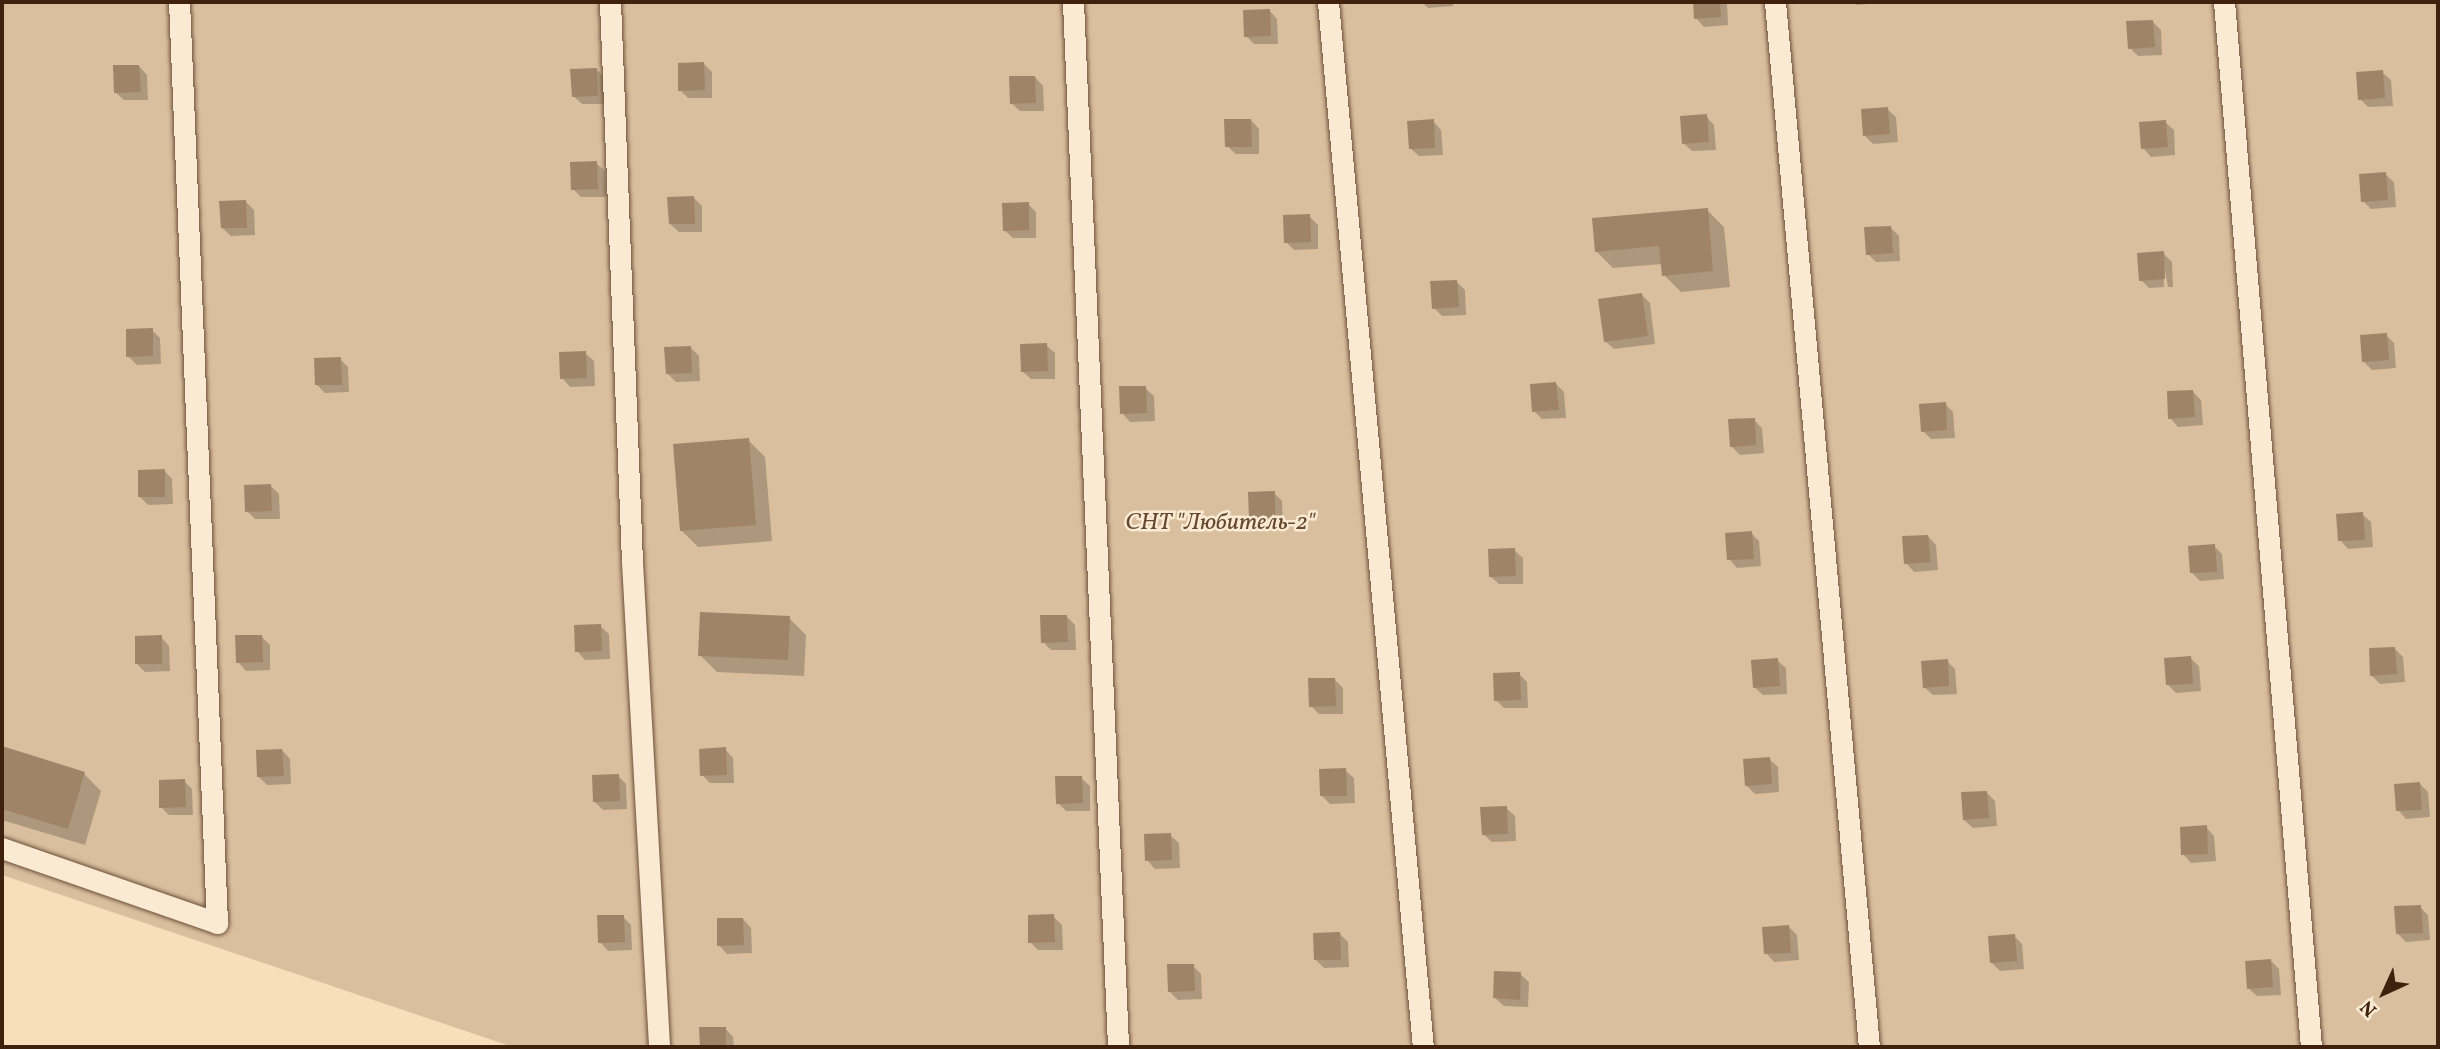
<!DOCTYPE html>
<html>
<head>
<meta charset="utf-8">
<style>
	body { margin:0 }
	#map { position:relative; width:2440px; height:1049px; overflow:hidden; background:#f8dfbc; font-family:Vollkorn,serif }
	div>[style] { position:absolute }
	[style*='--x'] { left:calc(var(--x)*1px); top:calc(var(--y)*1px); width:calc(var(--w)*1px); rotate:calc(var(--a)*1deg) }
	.green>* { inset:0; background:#d9bf9e }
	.shadow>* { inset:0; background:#0003 }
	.building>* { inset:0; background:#a08468 }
	.roads { filter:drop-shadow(0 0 2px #6e5039) drop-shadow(0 0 2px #6e5039) }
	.lane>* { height:21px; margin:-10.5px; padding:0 10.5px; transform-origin:10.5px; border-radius:10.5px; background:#faead3 }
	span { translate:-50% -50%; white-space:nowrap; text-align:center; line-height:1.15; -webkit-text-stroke:5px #faead3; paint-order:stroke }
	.park-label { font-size:24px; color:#664831; font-style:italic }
	.frame { position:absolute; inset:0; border:4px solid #40210d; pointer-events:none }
	.north { position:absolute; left:2349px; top:958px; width:70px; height:70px; -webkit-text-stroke:5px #faead3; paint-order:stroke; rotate:225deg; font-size:19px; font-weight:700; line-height:28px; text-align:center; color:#40210d }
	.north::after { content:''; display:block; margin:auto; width:24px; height:32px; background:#40210d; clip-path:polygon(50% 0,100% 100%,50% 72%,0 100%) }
</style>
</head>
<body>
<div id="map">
	<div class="green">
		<i style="clip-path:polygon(2px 2px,2438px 2px,2438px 1047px,513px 1047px,2px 875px)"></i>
	</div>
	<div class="shadow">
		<i style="clip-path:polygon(1422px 2px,1453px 2px,1453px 6px,1428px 8px)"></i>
		<i style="clip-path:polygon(1695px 2px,1727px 2px,1728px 25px,1704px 27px,1696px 18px)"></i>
		<i style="clip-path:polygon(1853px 2px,1880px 2px,1880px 3px,1856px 5px)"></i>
		<i style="clip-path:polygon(1269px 10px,1277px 19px,1278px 44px,1254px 44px,1246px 36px)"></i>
		<i style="clip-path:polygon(2152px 21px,2161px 30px,2162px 55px,2138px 56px,2130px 48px)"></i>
		<i style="clip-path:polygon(704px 64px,712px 72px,712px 98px,688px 98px,680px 90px)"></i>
		<i style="clip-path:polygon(139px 66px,147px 75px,148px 100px,124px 100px,115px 92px)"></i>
		<i style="clip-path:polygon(597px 70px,605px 78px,606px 104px,582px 104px,573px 96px)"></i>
		<i style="clip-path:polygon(2382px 72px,2391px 80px,2393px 106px,2368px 107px,2360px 99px)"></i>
		<i style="clip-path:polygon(1035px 77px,1043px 86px,1044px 111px,1020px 111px,1011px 103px)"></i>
		<i style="clip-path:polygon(1887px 109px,1896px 117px,1898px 142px,1873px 144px,1865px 136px)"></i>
		<i style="clip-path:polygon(1706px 116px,1714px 125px,1716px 150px,1692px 151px,1683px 143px)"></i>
		<i style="clip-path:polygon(1251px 120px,1259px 129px,1259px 154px,1236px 154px,1227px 146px)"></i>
		<i style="clip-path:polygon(1433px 121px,1441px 130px,1443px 155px,1419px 156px,1410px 148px)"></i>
		<i style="clip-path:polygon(2165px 122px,2174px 130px,2175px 155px,2151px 157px,2143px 148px)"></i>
		<i style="clip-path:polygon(596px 163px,605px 171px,606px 197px,581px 197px,573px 189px)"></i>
		<i style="clip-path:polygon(2385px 174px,2394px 182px,2396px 207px,2371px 209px,2363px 201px)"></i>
		<i style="clip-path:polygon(694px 198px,702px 206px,702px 232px,679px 232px,670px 224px)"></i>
		<i style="clip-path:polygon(246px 202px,254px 210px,255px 235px,231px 236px,222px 228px)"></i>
		<i style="clip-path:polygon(1028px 204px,1036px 212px,1036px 238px,1013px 238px,1004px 230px)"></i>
		<i style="clip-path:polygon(1707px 210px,1724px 227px,1730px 287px,1681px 292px,1664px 275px,1663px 264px,1613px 268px,1596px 251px)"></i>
		<i style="clip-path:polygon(1309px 216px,1318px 225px,1318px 249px,1294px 250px,1286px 242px)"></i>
		<i style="clip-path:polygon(1890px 227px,1899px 236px,1900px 261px,1876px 262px,1868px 254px)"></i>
		<i style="clip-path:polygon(2163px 253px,2172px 262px,2173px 287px,2168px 287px,2163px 260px,2164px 287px,2149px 288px,2141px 280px)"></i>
		<i style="clip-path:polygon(1456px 281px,1465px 290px,1466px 315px,1442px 316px,1434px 308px)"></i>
		<i style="clip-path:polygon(1642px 295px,1650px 303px,1655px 344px,1614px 349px,1605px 341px)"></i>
		<i style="clip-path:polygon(152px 330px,160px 338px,161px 364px,137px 365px,128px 356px)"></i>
		<i style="clip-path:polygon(2386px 335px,2394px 343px,2396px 368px,2372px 370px,2363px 361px)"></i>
		<i style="clip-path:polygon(1046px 345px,1055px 353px,1055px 379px,1031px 379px,1022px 371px)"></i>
		<i style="clip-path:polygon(691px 348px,699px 356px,700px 381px,676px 382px,667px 373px)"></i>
		<i style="clip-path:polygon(585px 353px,594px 361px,595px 386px,570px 387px,562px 378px)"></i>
		<i style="clip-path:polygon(340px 359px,348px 367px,349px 392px,325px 393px,317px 385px)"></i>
		<i style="clip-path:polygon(1556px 384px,1564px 392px,1566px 418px,1542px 419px,1534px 411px)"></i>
		<i style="clip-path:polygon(1145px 388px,1154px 396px,1155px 421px,1130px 422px,1122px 413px)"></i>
		<i style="clip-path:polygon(2193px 392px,2201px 400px,2203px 425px,2178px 427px,2170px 418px)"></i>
		<i style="clip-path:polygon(1945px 404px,1953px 412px,1955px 438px,1931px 439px,1923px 431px)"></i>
		<i style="clip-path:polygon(1754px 420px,1762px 428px,1764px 453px,1740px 455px,1731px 446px)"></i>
		<i style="clip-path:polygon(748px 440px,765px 457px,772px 541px,698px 547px,681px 530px)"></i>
		<i style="clip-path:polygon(164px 470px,172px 479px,173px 504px,148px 505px,140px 497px)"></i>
		<i style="clip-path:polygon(270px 485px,279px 494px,280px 519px,255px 519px,247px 511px)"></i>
		<i style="clip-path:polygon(1274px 493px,1282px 501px,1283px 526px,1259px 527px,1251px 519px)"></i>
		<i style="clip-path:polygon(2362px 514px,2371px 522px,2373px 547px,2348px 549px,2340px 540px)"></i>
		<i style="clip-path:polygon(1751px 533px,1759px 541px,1761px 566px,1737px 568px,1729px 559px)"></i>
		<i style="clip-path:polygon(1928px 536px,1936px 545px,1938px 570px,1914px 572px,1906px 563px)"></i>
		<i style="clip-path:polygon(2214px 546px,2222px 554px,2224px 579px,2200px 581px,2192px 573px)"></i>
		<i style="clip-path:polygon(1514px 550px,1523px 558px,1523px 584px,1499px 584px,1490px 576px)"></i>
		<i style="clip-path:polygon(1066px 616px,1075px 625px,1076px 650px,1051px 650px,1043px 642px)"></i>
		<i style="clip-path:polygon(789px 618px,806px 635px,804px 676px,717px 672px,700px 655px)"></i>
		<i style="clip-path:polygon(600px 626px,609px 634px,610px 659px,585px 660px,577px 651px)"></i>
		<i style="clip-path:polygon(261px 636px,270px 645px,270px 670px,246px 671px,238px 662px)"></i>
		<i style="clip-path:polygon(161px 637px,169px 646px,170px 671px,145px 672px,137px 664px)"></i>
		<i style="clip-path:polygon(2395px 649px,2403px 657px,2405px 682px,2380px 684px,2372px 676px)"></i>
		<i style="clip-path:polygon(2190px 658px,2199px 666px,2201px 691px,2176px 693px,2168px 685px)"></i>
		<i style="clip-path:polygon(1777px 660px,1786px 668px,1787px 694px,1763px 695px,1754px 687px)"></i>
		<i style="clip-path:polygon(1947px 661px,1955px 669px,1957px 694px,1933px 695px,1924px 687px)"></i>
		<i style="clip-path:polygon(1519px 674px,1527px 682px,1528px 708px,1504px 708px,1496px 700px)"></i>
		<i style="clip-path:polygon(1335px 680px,1343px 688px,1343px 714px,1319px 714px,1311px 706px)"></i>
		<i style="clip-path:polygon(2px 748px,84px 774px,101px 791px,85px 845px,2px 820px)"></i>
		<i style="clip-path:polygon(725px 749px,733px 758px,734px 783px,710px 783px,702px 775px)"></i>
		<i style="clip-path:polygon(282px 750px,290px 759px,291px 784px,267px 785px,258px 776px)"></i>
		<i style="clip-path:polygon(1769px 759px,1778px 767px,1779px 792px,1755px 794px,1747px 786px)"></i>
		<i style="clip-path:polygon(1345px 770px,1354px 778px,1355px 803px,1330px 804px,1322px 796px)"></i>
		<i style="clip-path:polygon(618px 776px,626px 784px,627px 809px,603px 810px,594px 801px)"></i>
		<i style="clip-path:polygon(1081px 778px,1090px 786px,1090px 811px,1066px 811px,1058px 803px)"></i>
		<i style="clip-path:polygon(184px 781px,192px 789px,193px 815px,169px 815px,161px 807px)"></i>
		<i style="clip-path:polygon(2420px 784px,2428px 792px,2430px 817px,2406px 819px,2398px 810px)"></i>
		<i style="clip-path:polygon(1987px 793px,1995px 801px,1997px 826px,1973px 828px,1964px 820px)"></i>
		<i style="clip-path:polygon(1506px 808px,1515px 816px,1516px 841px,1492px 842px,1483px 834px)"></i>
		<i style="clip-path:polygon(2206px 827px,2214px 836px,2216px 861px,2191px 863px,2183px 854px)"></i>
		<i style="clip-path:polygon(1170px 835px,1179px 843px,1180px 868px,1155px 869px,1147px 860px)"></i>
		<i style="clip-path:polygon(2420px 907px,2428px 915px,2430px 940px,2406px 942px,2398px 934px)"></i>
		<i style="clip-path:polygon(1053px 916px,1062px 925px,1063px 950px,1038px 950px,1030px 942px)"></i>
		<i style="clip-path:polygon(623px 917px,631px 925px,632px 950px,608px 951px,600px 942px)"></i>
		<i style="clip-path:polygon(743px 919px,751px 928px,752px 953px,727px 954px,719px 945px)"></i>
		<i style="clip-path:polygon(1789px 927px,1797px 935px,1799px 960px,1774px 962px,1766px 953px)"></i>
		<i style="clip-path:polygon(1340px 934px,1348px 942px,1349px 967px,1324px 968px,1316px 960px)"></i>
		<i style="clip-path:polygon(2014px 936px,2022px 944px,2024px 969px,2000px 971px,1991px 962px)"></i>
		<i style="clip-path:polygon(2271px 961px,2279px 969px,2281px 995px,2257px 996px,2248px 988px)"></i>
		<i style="clip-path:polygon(1193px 966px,1201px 974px,1202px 999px,1178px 1000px,1169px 991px)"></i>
		<i style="clip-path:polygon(1520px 974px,1529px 982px,1528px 1007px,1504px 1006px,1495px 998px)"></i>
		<i style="clip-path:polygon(725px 1028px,733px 1037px,734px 1047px,701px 1047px,701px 1029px)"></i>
	</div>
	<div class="building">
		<i style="clip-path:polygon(1693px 2px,1720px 2px,1721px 17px,1694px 19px)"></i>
		<i style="clip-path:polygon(1270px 9px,1271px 36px,1244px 37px,1243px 10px)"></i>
		<i style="clip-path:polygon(2153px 20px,2155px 47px,2128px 49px,2126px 21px)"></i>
		<i style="clip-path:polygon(704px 62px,705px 90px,678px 91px,678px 63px)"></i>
		<i style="clip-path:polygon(113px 65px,139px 65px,141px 92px,114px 93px)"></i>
		<i style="clip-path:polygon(597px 68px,598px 96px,572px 97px,570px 69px)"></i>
		<i style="clip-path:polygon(2383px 70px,2385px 98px,2358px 100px,2356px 72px)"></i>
		<i style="clip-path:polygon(1009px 76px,1035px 76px,1036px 103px,1010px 104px)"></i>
		<i style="clip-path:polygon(1888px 107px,1890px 134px,1863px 136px,1861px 109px)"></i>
		<i style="clip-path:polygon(1707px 114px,1709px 142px,1682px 144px,1680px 116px)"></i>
		<i style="clip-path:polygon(1224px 119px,1251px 119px,1252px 147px,1225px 147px)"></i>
		<i style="clip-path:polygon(1434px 119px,1435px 148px,1409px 149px,1407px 121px)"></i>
		<i style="clip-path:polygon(2166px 120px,2168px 147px,2141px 149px,2139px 122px)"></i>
		<i style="clip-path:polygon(597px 161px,598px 189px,571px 190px,570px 162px)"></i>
		<i style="clip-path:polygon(2386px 172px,2388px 200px,2361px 202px,2359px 174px)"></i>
		<i style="clip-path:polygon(694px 196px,695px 224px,669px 224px,667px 197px)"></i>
		<i style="clip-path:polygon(246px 200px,247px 228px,221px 228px,219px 201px)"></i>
		<i style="clip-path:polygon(1029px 202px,1029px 230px,1003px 231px,1002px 203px)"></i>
		<i style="clip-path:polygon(1708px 208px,1713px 271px,1662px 276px,1659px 246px,1595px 252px,1592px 218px)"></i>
		<i style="clip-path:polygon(1310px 214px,1311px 242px,1284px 243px,1283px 215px)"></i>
		<i style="clip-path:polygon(1891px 226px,1893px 253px,1866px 255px,1864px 227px)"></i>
		<i style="clip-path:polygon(2164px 251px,2165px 279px,2139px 281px,2137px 253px)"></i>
		<i style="clip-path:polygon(1457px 280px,1459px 307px,1432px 309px,1430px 281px)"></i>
		<i style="clip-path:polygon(1642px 293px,1648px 336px,1604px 342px,1598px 299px)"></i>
		<i style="clip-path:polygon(153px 328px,153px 356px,126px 357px,126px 329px)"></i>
		<i style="clip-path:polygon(2387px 333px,2389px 360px,2362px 362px,2360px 335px)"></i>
		<i style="clip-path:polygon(1047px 343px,1048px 371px,1021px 372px,1020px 344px)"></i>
		<i style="clip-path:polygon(691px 346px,692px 373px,666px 374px,664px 347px)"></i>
		<i style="clip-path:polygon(586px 351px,587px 378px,560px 379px,559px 352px)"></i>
		<i style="clip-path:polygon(341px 357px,342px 385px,315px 385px,314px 358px)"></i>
		<i style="clip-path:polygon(1556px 382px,1559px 410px,1532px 412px,1530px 384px)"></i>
		<i style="clip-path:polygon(1119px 386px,1146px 386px,1147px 413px,1120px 414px)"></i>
		<i style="clip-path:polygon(2193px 390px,2195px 417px,2168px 419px,2167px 391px)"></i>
		<i style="clip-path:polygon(1946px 402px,1947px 430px,1921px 432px,1919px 404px)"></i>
		<i style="clip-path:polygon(1755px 418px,1756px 445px,1730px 447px,1728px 419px)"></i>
		<i style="clip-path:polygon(749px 438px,756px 525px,680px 531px,673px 444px)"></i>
		<i style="clip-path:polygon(165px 469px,165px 497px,138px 497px,138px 470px)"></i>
		<i style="clip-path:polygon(271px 484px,272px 511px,245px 512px,244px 485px)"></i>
		<i style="clip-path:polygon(1275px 491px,1275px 518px,1249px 519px,1248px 492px)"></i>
		<i style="clip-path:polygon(2363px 512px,2365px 540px,2338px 541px,2336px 514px)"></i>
		<i style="clip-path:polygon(1752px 531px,1754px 559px,1727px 560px,1725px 533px)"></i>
		<i style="clip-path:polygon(1928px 535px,1931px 562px,1904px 564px,1902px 536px)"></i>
		<i style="clip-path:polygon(2215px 544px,2217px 572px,2190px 573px,2188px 546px)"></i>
		<i style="clip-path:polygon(1515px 548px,1516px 576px,1489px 577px,1488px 549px)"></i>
		<i style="clip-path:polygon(700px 612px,790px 616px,788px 660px,698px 656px)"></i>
		<i style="clip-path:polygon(1040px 615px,1067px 615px,1068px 642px,1041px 643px)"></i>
		<i style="clip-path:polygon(601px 624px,602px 651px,575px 652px,574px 625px)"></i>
		<i style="clip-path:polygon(162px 635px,162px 664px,135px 664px,135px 636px)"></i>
		<i style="clip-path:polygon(235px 635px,262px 635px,263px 662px,236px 663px)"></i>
		<i style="clip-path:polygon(2395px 647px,2397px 674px,2370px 676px,2369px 648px)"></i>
		<i style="clip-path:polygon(2191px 656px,2193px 684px,2166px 685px,2164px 658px)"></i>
		<i style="clip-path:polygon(1778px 658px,1780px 686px,1753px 688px,1751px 660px)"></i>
		<i style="clip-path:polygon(1948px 659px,1949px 686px,1923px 688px,1921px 661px)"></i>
		<i style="clip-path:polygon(1520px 672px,1521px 700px,1494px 701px,1493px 673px)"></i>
		<i style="clip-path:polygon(1308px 678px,1335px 678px,1336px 706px,1309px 707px)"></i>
		<i style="clip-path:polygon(2px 746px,85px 772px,68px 829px,2px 809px)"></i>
		<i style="clip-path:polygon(726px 747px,727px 775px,700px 776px,699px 749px)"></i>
		<i style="clip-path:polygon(282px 749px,284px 776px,257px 777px,256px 750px)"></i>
		<i style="clip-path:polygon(1770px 757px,1772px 784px,1745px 786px,1743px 759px)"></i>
		<i style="clip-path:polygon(1346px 768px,1347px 796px,1320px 796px,1319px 769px)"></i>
		<i style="clip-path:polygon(619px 774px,620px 801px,593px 802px,592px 775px)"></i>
		<i style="clip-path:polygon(1055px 776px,1082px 776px,1083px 803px,1056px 804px)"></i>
		<i style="clip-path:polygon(185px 779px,186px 807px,159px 808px,159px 780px)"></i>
		<i style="clip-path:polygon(2420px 782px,2422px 810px,2396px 811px,2394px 784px)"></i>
		<i style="clip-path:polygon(1987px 791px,1989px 818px,1963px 820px,1961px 792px)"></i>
		<i style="clip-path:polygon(1507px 806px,1508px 834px,1482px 835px,1480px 807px)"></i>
		<i style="clip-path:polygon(2207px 825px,2208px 854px,2181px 855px,2180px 827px)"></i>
		<i style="clip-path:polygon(1171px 833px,1172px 860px,1145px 861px,1144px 834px)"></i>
		<i style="clip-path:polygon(2421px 905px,2423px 933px,2396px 934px,2394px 906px)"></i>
		<i style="clip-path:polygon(1054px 914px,1055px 942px,1028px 943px,1028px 915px)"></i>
		<i style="clip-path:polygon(597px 915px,624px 915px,625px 942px,598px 943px)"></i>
		<i style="clip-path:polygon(717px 918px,743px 918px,744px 945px,717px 946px)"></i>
		<i style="clip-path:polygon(1789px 925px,1791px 953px,1764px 954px,1762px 927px)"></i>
		<i style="clip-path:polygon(1340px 932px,1341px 960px,1314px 960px,1313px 933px)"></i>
		<i style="clip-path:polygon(2015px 934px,2017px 961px,1990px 963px,1988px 936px)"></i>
		<i style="clip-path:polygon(2271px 959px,2273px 987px,2247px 989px,2245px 961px)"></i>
		<i style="clip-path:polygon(1167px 964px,1194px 964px,1195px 991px,1168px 992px)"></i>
		<i style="clip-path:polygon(1494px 971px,1521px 972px,1520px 1000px,1493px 998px)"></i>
		<i style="clip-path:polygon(699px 1027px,726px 1027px,726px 1047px,700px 1047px)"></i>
	</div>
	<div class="roads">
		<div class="lane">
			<i style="--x:610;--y:2;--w:560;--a:87.75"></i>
			<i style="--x:632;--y:562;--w:486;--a:86.8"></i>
			<i style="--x:1073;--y:2;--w:1046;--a:87.53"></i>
			<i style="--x:1328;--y:2;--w:1049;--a:84.81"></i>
			<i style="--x:1775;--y:2;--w:1049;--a:84.86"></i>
			<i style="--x:2224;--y:2;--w:1049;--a:85.24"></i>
			<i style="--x:2;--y:848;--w:228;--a:19.2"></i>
			<i style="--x:217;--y:923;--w:922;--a:-92.36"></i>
		</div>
	</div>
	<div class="park-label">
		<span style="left:1220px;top:524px">СНТ "Любитель-2"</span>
	</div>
	<div class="frame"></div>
	<div class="north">N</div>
</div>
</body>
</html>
